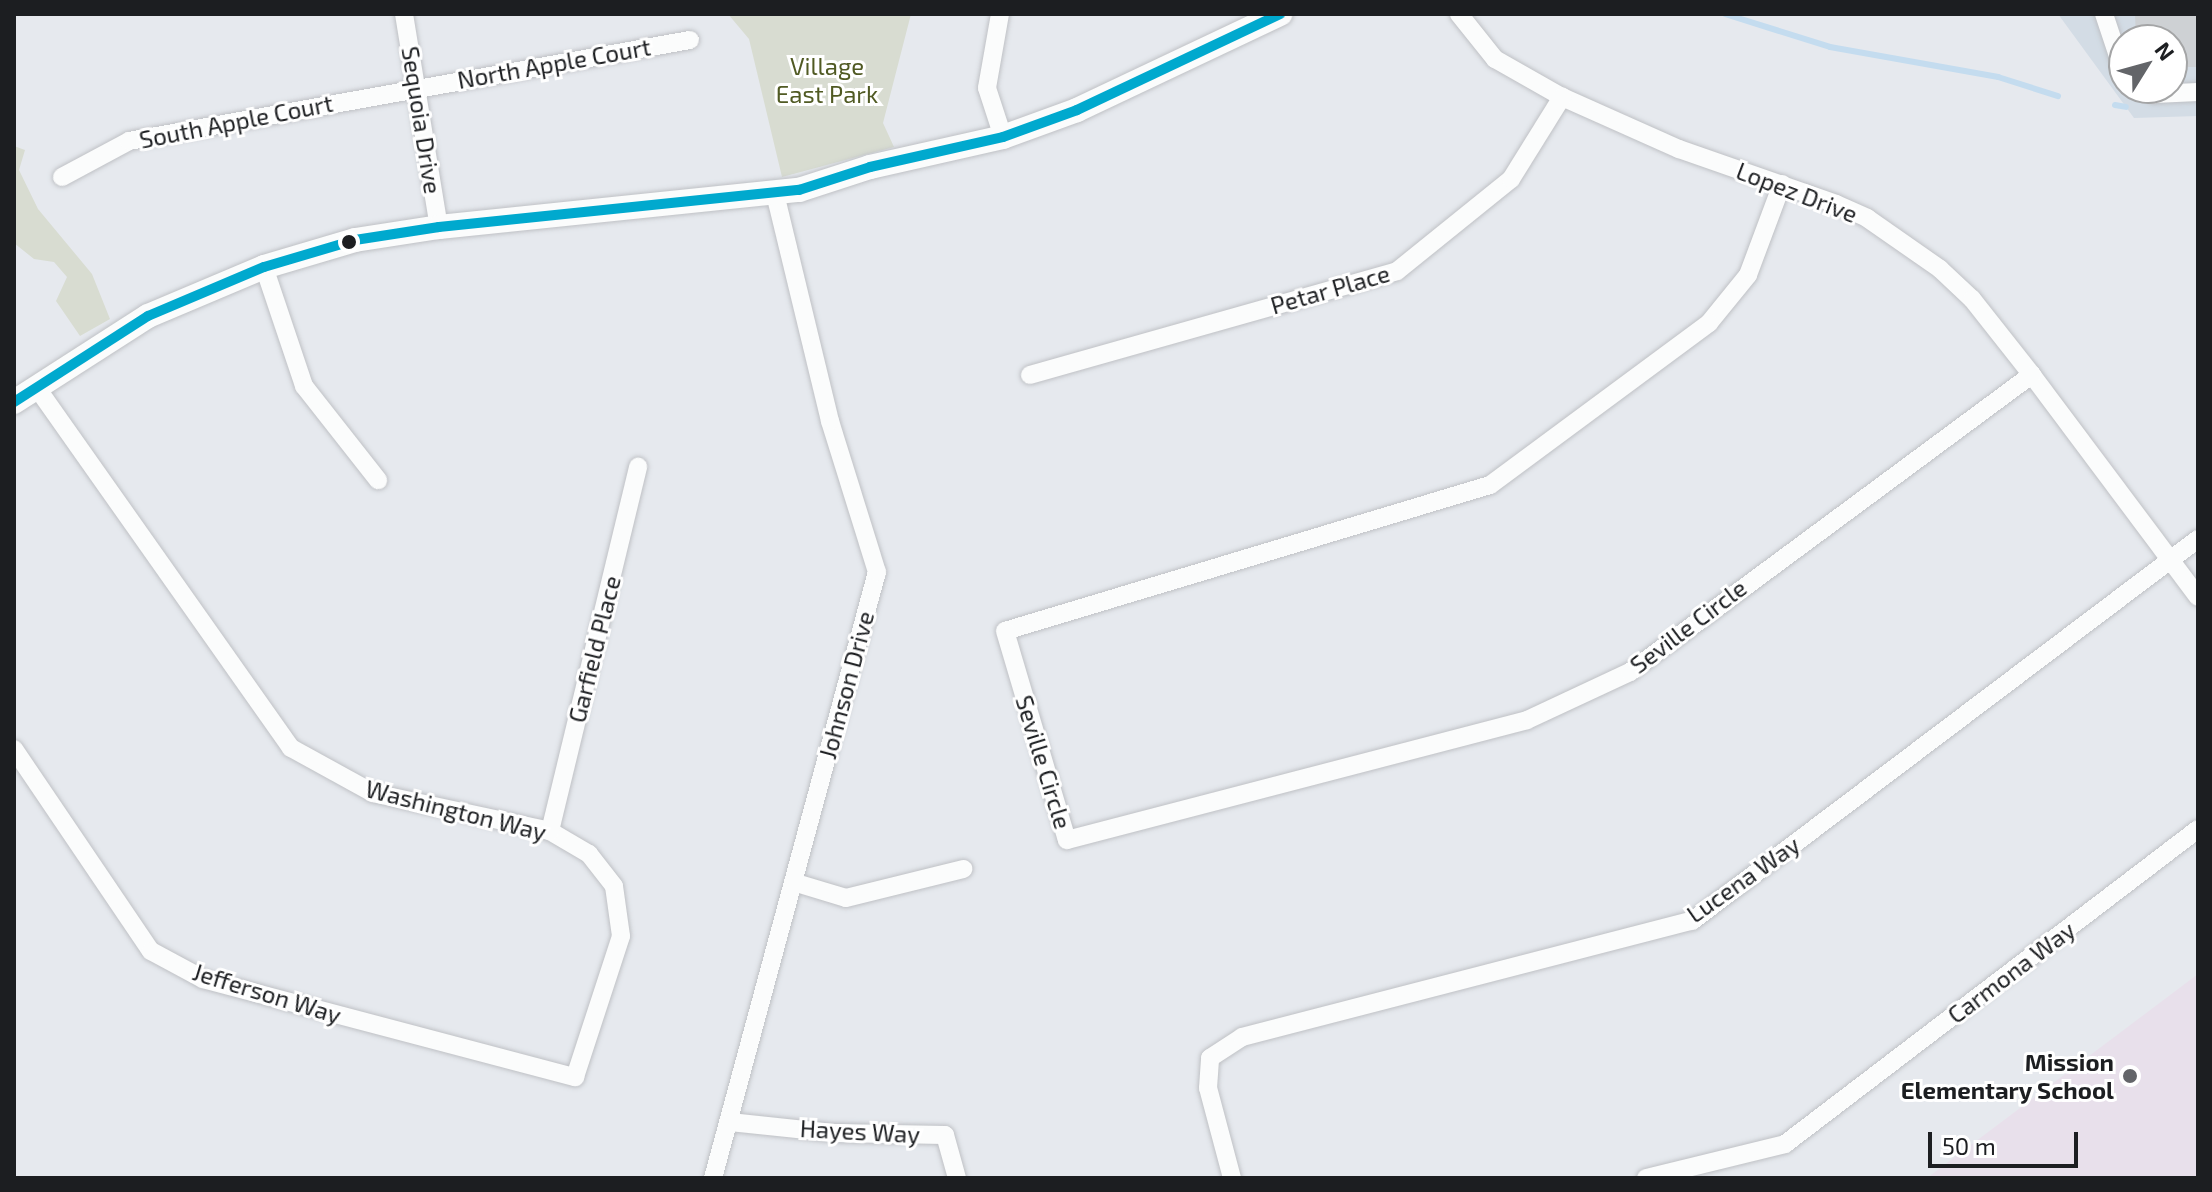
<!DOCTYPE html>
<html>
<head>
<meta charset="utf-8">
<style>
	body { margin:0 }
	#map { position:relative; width:2212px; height:1192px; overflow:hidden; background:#e6e9ee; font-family:"Exo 2",sans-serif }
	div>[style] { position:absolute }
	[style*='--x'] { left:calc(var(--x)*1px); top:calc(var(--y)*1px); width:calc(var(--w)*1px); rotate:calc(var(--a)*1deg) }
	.built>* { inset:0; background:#d3dce5 }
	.education>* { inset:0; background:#e8e0eb }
	.green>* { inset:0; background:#d8dcd1 }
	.stream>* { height:6px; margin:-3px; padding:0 3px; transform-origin:3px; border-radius:3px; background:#c4dcef }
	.building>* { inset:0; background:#ced1d4 }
	.roads { filter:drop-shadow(0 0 2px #bfc1c5) drop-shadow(0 0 2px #bfc1c5) }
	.minor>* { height:18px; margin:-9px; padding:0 9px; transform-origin:9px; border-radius:9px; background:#fbfcfc }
	.tertiary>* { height:24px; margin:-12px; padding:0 12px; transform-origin:12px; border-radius:12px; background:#fbfcfc }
	.bus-1>* { height:10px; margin:-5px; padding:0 5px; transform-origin:5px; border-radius:5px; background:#00a9ce }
	.dots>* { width:22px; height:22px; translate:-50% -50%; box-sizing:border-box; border:4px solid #fff; border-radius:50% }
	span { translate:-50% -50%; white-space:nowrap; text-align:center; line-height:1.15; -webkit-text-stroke:6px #fff; paint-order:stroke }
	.street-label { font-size:24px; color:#1c1e21 }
	.park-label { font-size:24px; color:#505a23 }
	.poi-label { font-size:24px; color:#1c1e21; font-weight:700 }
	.right { translate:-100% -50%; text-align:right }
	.frame { position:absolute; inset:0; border:16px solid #1c1e21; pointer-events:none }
	.north { position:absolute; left:2108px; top:24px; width:80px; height:80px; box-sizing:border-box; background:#fff; border:2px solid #a4a5a6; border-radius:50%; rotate:53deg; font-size:22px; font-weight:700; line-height:32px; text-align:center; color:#1c1e21 }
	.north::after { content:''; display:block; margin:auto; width:28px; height:36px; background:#636569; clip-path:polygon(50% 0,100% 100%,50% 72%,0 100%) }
	.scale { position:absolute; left:1928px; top:1132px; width:150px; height:36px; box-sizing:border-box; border:4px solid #1c1e21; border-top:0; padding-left:10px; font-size:24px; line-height:28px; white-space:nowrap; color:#1c1e21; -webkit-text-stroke:6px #fff; paint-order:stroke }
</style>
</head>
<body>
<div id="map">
	<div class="built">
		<i style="clip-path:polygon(evenodd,2058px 14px,2198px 14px,2198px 116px,2134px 118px,2058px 14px,2124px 40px,2172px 40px,2172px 88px,2124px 88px,2124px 40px)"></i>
	</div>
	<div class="education">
		<i style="clip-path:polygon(2198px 974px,2198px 1178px,1927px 1178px)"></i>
	</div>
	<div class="green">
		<i style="clip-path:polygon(728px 14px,911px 14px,883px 123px,894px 147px,782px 177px,749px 39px)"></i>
		<i style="clip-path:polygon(14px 146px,25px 150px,19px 170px,38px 209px,92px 274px,110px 319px,80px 336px,56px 301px,67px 277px,54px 262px,34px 259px,14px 243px)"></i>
	</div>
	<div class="stream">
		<i style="--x:1725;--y:14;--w:110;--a:17.4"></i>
		<i style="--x:1830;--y:47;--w:171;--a:10.1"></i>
		<i style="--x:1998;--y:77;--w:63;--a:17.6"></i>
		<i style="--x:2115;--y:105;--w:11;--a:10"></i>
	</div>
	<div class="building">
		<i style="clip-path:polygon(2135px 14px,2198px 16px,2198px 67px,2172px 67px,2172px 40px,2136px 40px)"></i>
	</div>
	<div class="roads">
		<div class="minor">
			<i style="--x:404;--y:14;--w:216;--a:80.7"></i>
			<i style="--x:1000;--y:14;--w:75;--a:100"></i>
			<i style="--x:987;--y:88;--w:52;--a:71.9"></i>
			<i style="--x:1459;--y:14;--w:58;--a:51.3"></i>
			<i style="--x:1495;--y:59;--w:77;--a:29.6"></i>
			<i style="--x:1562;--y:97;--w:128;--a:24"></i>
			<i style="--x:1679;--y:149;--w:166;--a:19.3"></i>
			<i style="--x:1836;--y:204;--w:34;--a:24"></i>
			<i style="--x:1867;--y:218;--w:89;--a:34.9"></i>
			<i style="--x:1940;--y:269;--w:44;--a:43.2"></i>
			<i style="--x:1972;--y:299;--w:97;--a:51.7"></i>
			<i style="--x:2032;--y:375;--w:277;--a:53.2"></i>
			<i style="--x:2104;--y:14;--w:63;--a:71.6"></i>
			<i style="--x:2144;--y:88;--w:12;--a:31"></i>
			<i style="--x:2154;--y:94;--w:44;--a:-2.6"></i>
			<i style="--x:62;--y:177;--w:76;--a:-28.2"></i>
			<i style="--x:129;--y:141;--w:570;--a:-10.21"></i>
			<i style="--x:1782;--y:184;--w:97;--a:110.5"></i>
			<i style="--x:1748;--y:275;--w:62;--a:129.1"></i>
			<i style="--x:1709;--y:323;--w:272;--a:143.5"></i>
			<i style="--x:1490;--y:485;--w:506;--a:163.25"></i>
			<i style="--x:1005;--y:631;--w:218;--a:73.5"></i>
			<i style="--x:1067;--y:840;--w:475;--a:-14.6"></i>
			<i style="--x:1527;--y:720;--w:114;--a:-25"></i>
			<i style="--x:1630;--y:672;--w:500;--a:-36.5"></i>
			<i style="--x:264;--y:267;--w:126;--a:71.4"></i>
			<i style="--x:304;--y:386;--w:120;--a:51.8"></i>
			<i style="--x:1030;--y:375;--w:381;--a:-15.8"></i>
			<i style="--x:1397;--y:271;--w:146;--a:-38.9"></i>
			<i style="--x:1511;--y:179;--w:97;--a:-58.1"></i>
			<i style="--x:14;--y:749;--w:244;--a:55.9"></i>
			<i style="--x:151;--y:951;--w:59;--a:28.3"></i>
			<i style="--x:203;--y:979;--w:385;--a:14.8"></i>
			<i style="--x:575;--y:1077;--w:148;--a:-71.9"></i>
			<i style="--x:621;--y:936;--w:50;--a:-98"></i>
			<i style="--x:614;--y:886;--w:41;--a:-128"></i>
			<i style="--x:589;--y:854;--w:45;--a:-149.5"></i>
			<i style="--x:550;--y:831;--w:181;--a:-167.9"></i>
			<i style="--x:373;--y:793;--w:94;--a:-151.2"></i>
			<i style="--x:291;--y:748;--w:443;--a:-125.2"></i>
			<i style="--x:550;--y:831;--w:375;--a:-76.4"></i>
			<i style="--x:793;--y:882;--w:55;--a:16.8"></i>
			<i style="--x:846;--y:898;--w:121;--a:-13.9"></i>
			<i style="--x:730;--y:1122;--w:106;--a:6"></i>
			<i style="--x:835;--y:1133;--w:110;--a:1"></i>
			<i style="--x:945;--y:1135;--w:45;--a:74.4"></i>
			<i style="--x:713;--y:1178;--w:628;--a:-74.86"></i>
			<i style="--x:877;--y:572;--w:158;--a:-107.3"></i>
			<i style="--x:830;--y:421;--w:235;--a:-103.6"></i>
			<i style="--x:1232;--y:1178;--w:93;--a:-104.9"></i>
			<i style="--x:1208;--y:1088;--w:30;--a:-86"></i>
			<i style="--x:1210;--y:1058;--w:38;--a:-33"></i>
			<i style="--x:1242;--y:1037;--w:465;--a:-14.5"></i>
			<i style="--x:1692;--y:921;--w:634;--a:-37.05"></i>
			<i style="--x:1646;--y:1178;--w:143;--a:-13.7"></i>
			<i style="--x:1785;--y:1144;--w:519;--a:-37.33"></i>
		</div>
		<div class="tertiary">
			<i style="--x:14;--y:402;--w:159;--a:-32.7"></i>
			<i style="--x:148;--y:316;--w:126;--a:-22.9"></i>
			<i style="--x:264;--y:267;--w:95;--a:-16.5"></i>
			<i style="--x:355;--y:240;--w:85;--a:-8.8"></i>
			<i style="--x:439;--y:227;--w:362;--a:-5.9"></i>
			<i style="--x:799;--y:190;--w:75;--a:-17.9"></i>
			<i style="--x:870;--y:167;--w:136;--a:-12.7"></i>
			<i style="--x:1003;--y:137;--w:79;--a:-20"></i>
			<i style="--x:1077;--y:110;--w:225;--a:-25.3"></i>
		</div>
	</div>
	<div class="bus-1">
		<i style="--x:14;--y:402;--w:159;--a:-32.7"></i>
		<i style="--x:148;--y:316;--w:126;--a:-22.9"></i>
		<i style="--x:264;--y:267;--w:95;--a:-16.5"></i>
		<i style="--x:355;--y:240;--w:85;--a:-8.8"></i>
		<i style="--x:439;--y:227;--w:362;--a:-5.9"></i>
		<i style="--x:799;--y:190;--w:75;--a:-17.9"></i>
		<i style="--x:870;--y:167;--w:136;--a:-12.7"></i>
		<i style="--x:1003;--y:137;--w:79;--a:-20"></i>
		<i style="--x:1077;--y:110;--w:225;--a:-25.3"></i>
	</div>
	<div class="dots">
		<i style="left:349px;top:242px;background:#1c1e21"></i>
		<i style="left:2130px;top:1076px;background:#636569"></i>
	</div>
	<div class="street-label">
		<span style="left:554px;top:63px;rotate:-10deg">North Apple Court</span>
		<span style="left:422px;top:120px;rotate:81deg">Sequoia Drive</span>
		<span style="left:236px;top:121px;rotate:-11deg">South Apple Court</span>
		<span style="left:1797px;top:192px;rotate:21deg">Lopez Drive</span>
		<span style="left:1330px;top:289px;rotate:-16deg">Petar Place</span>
		<span style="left:1688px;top:626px;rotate:-37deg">Seville Circle</span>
		<span style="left:594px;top:649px;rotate:-76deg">Garfield Place</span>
		<span style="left:846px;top:685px;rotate:-75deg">Johnson Drive</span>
		<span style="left:1044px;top:762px;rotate:73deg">Seville Circle</span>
		<span style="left:456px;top:810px;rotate:14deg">Washington Way</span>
		<span style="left:1743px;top:879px;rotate:-35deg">Lucena Way</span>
		<span style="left:2011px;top:972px;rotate:-37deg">Carmona Way</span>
		<span style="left:267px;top:993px;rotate:17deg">Jefferson Way</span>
		<span style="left:860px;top:1131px;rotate:3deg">Hayes Way</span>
	</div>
	<div class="park-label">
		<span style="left:827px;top:80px">Village<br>East Park</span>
	</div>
	<div class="poi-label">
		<span class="right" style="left:2114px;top:1076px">Mission<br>Elementary School</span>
	</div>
	<div class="frame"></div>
	<div class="north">N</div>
	<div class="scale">50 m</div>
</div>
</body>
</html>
